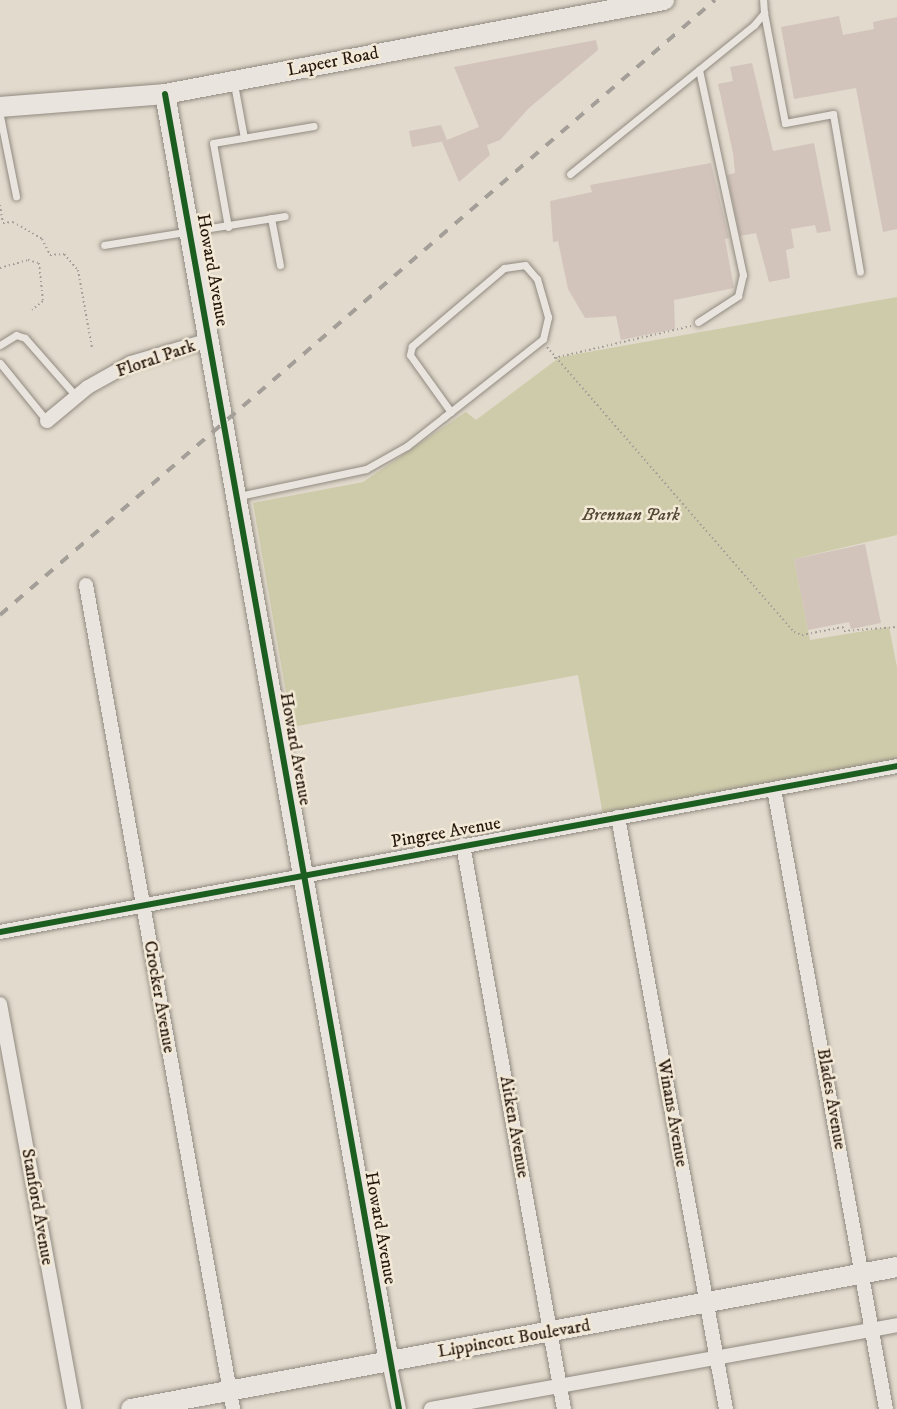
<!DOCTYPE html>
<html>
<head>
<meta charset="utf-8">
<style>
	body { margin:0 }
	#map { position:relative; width:897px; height:1409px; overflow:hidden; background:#e2dacc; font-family:"IM FELL DW Pica",serif }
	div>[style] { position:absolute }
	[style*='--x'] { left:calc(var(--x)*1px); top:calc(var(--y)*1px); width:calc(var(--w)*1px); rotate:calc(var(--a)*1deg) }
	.green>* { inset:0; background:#cecbaa }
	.building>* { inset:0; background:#d2c4bb }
	.path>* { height:2px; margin-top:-1px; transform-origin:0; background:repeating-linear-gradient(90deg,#a39e98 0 1.5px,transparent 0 4.5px) }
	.roads { filter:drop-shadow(0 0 2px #918a81) drop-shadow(0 0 2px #918a81) }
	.lane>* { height:7px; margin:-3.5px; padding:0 3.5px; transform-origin:3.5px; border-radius:3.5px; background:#e9e4dd }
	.street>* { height:14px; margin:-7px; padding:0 7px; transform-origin:7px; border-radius:7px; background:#e9e4dd }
	.secondary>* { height:20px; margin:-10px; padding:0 10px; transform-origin:10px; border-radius:10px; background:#e9e4dd }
	.rail>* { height:4px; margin-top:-2px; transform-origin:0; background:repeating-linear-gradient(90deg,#a39e98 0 10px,transparent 0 20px) }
	.cycleway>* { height:6px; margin:-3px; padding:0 3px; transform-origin:3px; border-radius:3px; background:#1b5e20 }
	span { translate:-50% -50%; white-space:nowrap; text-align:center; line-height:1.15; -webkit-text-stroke:5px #f3e9d7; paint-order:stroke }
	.street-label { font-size:18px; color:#26170d }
	.park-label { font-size:18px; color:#544934; font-style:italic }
</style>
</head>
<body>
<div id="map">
	<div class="green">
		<i style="clip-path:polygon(897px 297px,897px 535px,794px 559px,810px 640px,889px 627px,897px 667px,897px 760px,603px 815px,578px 675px,292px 727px,253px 503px,363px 482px,466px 412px,476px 420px,560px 357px)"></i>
	</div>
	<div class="building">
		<i style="clip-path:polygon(839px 16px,843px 35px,874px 29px,873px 22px,897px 17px,897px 229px,883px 232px,856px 88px,794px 99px,781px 27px)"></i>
		<i style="clip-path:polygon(596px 40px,598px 50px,529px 108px,500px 140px,487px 145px,490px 155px,459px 182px,442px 142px,446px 141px,412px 147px,409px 131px,441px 125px,447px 140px,479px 127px,454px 67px)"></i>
		<i style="clip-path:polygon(752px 63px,773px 151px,814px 143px,831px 231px,817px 233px,815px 225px,791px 229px,794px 248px,786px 250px,790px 278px,769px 282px,756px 233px,740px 236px,727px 175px,735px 173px,733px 153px,718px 84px,733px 81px,730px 67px)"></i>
		<i style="clip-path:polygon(711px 163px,729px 238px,725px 239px,734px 288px,674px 300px,675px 329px,621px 340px,616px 316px,585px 318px,568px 289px,558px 241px,553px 242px,550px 201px,592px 192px,590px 185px)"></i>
		<i style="clip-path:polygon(865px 544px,881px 623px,851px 629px,849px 622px,808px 630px,794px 559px)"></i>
	</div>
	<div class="path">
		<i style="--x:0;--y:205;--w:18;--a:81"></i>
		<i style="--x:3;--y:223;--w:10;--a:-6"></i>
		<i style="--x:13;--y:222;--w:34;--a:30"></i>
		<i style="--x:42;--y:239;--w:18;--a:63"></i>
		<i style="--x:50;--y:255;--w:14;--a:-4"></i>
		<i style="--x:64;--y:254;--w:21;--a:49"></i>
		<i style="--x:78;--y:270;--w:79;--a:79.8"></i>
		<i style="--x:0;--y:268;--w:29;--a:-16"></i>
		<i style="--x:28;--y:260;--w:11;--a:15"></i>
		<i style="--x:39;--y:263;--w:38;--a:84"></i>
		<i style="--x:43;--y:301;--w:14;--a:141"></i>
		<i style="--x:547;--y:347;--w:377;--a:49.1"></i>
		<i style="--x:794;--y:632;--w:9;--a:21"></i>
		<i style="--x:802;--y:635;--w:42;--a:-11"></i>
		<i style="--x:843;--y:627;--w:4;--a:76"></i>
		<i style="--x:844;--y:631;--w:53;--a:-4.3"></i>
		<i style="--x:554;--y:358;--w:141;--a:-13.1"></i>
	</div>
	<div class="roads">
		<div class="lane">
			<i style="--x:764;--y:13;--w:112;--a:79.2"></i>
			<i style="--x:785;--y:123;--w:49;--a:-10.6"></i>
			<i style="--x:833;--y:114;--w:160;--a:80.3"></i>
			<i style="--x:234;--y:84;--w:55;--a:79.5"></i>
			<i style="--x:0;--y:116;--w:82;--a:78.7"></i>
			<i style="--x:570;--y:174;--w:237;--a:-39"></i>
			<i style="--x:754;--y:25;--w:16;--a:-50"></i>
			<i style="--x:764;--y:13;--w:13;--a:-94"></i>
			<i style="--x:271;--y:218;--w:48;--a:79.2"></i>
			<i style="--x:228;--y:227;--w:85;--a:-100.1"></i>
			<i style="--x:213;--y:143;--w:102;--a:-9.6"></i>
			<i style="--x:104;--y:245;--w:183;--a:-9.1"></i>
			<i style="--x:698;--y:322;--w:48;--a:-33"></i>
			<i style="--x:738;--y:296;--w:22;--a:-77"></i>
			<i style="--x:743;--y:275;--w:210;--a:-102.1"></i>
			<i style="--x:0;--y:345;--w:19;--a:-32"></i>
			<i style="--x:16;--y:335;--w:9;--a:18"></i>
			<i style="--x:25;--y:338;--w:77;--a:48.7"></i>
			<i style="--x:0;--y:363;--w:75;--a:51"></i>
			<i style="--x:239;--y:496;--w:130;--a:-12"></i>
			<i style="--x:366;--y:469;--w:47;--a:-29.3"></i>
			<i style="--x:407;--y:446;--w:47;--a:-38.1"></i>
			<i style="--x:444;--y:417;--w:126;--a:-38.2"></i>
			<i style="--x:543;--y:339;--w:23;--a:-77"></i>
			<i style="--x:548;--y:317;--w:40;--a:-106"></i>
			<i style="--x:537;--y:279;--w:18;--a:-131"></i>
			<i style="--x:525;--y:265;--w:21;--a:172"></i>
			<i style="--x:504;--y:268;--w:121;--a:139.7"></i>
			<i style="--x:412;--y:346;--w:9;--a:103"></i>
			<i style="--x:410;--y:355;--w:70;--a:54.3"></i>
		</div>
		<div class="street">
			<i style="--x:47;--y:421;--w:53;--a:-39.7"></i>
			<i style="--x:88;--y:387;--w:49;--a:-29.2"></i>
			<i style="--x:131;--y:363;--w:81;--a:-16.4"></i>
			<i style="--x:86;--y:585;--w:837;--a:79.88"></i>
			<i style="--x:774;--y:789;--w:630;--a:79.76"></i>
			<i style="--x:618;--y:817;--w:602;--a:79.66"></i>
			<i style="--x:463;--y:845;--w:573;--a:79.85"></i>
			<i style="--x:0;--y:932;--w:912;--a:-10.48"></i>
			<i style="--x:0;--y:1004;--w:412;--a:79.6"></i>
			<i style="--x:389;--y:1362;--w:48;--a:78"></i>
			<i style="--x:431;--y:1409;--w:474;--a:-10.2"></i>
		</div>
		<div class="secondary">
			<i style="--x:165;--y:94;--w:1288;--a:79.98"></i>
			<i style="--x:0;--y:107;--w:166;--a:-4.5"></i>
			<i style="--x:165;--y:94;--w:508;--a:-10.67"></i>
			<i style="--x:131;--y:1409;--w:779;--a:-10.5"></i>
		</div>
	</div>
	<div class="rail">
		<i style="--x:0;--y:615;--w:943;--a:-40.7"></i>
	</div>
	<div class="cycleway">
		<i style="--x:165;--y:94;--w:1336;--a:79.91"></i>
		<i style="--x:0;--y:932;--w:912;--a:-10.48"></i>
	</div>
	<div class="street-label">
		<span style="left:333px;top:62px;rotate:-11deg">Lapeer Road</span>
		<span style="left:212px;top:270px;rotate:80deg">Howard Avenue</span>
		<span style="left:156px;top:359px;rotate:-19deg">Floral Park</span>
		<span style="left:295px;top:749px;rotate:80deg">Howard Avenue</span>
		<span style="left:446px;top:833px;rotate:-10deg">Pingree Avenue</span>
		<span style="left:159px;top:997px;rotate:80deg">Crocker Avenue</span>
		<span style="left:831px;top:1099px;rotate:80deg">Blades Avenue</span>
		<span style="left:672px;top:1113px;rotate:80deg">Winans Avenue</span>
		<span style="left:514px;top:1127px;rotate:80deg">Aitken Avenue</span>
		<span style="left:37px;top:1207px;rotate:80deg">Stanford Avenue</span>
		<span style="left:380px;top:1228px;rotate:80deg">Howard Avenue</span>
		<span style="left:514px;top:1339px;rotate:-10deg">Lippincott Boulevard</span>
	</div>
	<div class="park-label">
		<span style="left:631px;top:515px">Brennan Park</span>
	</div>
</div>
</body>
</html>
